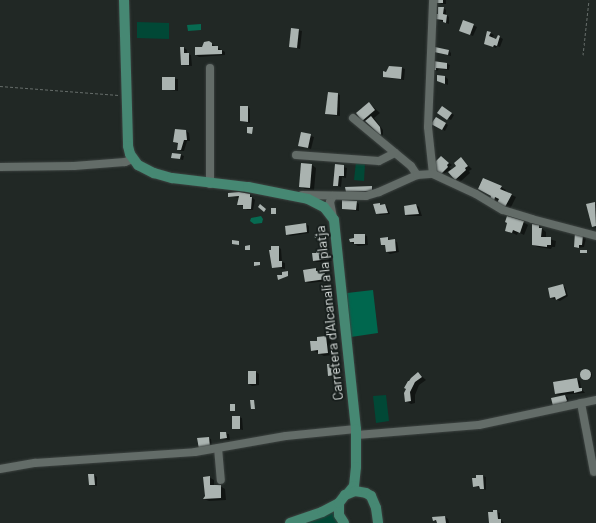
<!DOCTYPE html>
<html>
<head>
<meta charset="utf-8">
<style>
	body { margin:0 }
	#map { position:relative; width:596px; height:523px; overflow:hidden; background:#212825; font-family:Barlow,sans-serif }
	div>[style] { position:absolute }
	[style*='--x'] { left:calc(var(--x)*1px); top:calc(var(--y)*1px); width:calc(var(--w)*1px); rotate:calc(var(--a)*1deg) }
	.green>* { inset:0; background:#014836 }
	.forest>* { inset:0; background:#00674e }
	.water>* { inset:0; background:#076a51 }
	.shadow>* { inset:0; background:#0007 }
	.round { border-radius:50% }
	.building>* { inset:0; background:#aab3b0 }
	.path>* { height:1px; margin-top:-0.5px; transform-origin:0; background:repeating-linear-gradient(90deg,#656c69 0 3px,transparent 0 5px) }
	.roads { filter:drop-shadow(0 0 1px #3c4240) drop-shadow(0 0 1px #3c4240) }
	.minor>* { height:8px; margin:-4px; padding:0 4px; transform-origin:4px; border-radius:4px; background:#636c68 }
	.major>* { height:10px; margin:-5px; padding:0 5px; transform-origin:5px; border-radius:5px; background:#468873 }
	span { translate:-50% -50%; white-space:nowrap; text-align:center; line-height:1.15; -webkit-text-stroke:4px #171e1c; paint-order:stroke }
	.street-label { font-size:14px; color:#dadfdd }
</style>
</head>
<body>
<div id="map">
	<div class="green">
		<i style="clip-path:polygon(137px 22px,169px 23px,169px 39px,137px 38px)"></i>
		<i style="clip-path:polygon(356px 162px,365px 163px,364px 181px,354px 180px)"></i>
		<i style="clip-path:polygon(386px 395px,389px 421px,376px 423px,373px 396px)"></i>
		<i style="clip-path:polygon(334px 511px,338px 523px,296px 523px)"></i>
	</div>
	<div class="forest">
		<i style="clip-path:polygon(373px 290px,378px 333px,351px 337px,347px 293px)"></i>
	</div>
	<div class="water">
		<i style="clip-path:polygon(201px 24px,201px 30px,188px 31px,187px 25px)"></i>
		<i style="clip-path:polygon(261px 216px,263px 219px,262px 223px,254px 224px,250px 221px,251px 218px)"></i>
	</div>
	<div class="shadow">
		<i style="clip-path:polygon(438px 0,446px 0,446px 4px,441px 4px)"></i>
		<i style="clip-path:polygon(443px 8px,446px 10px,446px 15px,449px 17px,449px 24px,436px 19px)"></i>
		<i style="clip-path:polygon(463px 21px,477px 27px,473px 36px,463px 32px)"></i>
		<i style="clip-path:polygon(292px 29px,302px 31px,300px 49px,290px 46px)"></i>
		<i style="clip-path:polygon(488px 32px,494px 35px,492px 38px,497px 40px,498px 36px,503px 39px,500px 47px,497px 46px,496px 48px,488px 45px)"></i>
		<i style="clip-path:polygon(212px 44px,225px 52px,225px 55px,199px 57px,196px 55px)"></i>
		<i style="clip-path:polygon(184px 48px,187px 50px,187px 54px,191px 55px,192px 66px,181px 65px)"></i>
		<i style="clip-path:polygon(449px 51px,451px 53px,451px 56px,435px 52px)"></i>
		<i style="clip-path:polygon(434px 62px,447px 64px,450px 65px,449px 70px,439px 69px,437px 71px,434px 69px)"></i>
		<i style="clip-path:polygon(402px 68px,405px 69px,404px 80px,384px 77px,387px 73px)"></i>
		<i style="clip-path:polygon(445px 77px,448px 79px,448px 85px,441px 82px)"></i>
		<i style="clip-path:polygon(163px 78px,178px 79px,178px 91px,163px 89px)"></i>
		<i style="clip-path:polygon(337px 94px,340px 95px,340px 116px,329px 115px,326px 114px)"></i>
		<i style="clip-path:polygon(369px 103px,380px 113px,374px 118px,383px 130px,383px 136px,363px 120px,357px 113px)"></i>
		<i style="clip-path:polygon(248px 107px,250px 109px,250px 123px,241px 121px)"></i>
		<i style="clip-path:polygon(442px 108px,454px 115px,451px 120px,439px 113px)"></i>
		<i style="clip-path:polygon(436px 118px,448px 125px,445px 131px,433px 123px)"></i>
		<i style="clip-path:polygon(186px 131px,189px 133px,190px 141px,187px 141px,184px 151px,181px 151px,178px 149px,178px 144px,174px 142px)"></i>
		<i style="clip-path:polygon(302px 133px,314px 137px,311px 149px,299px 145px)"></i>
		<i style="clip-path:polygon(181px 155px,184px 156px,183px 160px,172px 157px)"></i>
		<i style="clip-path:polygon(441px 157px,452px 165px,449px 167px,451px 169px,444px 174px,437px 170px)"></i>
		<i style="clip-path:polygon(461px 159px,472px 169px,469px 171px,470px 173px,460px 182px,455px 180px)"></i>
		<i style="clip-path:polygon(312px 165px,316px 168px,314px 190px,305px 189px,300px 186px)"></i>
		<i style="clip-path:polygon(336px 165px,347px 168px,346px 178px,342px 177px,341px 187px,334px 185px)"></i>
		<i style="clip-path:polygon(371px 187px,374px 189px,374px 192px,350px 193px,347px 188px)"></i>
		<i style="clip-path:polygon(501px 187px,506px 190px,505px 192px,516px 197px,510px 209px,491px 198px)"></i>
		<i style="clip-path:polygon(250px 195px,255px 200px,253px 210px,247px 210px,244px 206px,238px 205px,239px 198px,229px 196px)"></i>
		<i style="clip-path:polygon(356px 202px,359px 204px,359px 211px,343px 209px)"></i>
		<i style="clip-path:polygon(594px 203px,596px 204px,596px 228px,593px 226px)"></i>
		<i style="clip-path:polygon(384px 205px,387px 207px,390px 214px,380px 215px,377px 213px)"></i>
		<i style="clip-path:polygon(416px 205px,419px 207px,422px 216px,409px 216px,406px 215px)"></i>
		<i style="clip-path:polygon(523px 222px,528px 225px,524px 235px,518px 232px,517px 235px,506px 230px)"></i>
		<i style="clip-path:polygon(306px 224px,309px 226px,309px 233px,290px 236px,287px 234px)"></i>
		<i style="clip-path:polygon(539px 226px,546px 232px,546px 238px,556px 241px,555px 247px,552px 247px,551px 249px,538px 247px,533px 245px)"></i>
		<i style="clip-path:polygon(364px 235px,367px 236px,368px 245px,358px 246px,351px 242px)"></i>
		<i style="clip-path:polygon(583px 236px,586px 238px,584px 247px,578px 248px,575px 247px)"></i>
		<i style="clip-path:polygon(387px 238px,397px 242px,399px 252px,390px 254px,387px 252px,386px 246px,382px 244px)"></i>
		<i style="clip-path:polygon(322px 246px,325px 248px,326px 252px,330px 253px,332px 261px,317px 262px,314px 261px)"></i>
		<i style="clip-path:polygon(278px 247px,281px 249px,282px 262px,285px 263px,285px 269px,273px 267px,270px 251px)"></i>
		<i style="clip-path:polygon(316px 269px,327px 273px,328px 281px,309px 283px,306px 282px)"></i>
		<i style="clip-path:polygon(563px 286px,565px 287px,568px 296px,560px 301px,551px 298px)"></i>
		<i style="clip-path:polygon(326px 337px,331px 340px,332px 355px,324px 356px,312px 350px,318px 342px)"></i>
		<i style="clip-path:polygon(335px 365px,338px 367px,339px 377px,332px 377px,329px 375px)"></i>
		<i class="round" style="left:582px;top:370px;width:10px;height:10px"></i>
		<i style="clip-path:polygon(256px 372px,259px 374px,259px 385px,252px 386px,249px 384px)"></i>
		<i style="clip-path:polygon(418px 373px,426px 380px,419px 385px,415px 395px,415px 403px,411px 404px,406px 401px,407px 389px)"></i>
		<i style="clip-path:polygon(577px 379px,580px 381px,581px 388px,585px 393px,559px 395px,556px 394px)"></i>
		<i style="clip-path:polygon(565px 396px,568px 398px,569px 403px,557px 408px)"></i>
		<i style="clip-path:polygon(239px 417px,242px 418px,243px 430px,233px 428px)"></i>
		<i style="clip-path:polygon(221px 433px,229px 434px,230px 440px,221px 439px)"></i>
		<i style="clip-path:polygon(208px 438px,211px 439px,212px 448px,203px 450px)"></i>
		<i style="clip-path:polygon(94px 475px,97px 477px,97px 486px,90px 485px)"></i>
		<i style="clip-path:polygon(483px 476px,486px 477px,486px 490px,474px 486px)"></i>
		<i style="clip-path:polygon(209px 477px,214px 480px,214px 486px,220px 486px,225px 489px,226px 500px,209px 501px,204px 499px)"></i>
		<i style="clip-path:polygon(494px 511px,500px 513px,500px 519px,504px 523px,490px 523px)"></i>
		<i style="clip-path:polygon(445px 517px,448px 519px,449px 523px,438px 523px,434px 520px,434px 518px)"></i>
	</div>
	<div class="building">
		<i style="clip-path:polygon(437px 0,443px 0,443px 3px,437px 3px)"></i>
		<i style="clip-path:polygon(438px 7px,444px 7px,443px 14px,447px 15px,446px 23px,443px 22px,443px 20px,435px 19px,435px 14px,438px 14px)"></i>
		<i style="clip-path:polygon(463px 20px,474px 24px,470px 35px,459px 31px)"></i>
		<i style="clip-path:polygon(291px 28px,299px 29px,297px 48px,289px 47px)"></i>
		<i style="clip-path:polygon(487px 31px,491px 32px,489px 36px,496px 39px,498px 35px,500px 36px,497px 46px,494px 45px,493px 47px,484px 44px)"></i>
		<i style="clip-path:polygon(209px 41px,212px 43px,212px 46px,218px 46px,218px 50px,222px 50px,222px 54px,195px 55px,195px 47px,202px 47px,204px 42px)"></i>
		<i style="clip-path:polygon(180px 47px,184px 47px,184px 53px,189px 53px,189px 65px,181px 65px)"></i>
		<i style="clip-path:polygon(435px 47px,449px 50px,448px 55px,434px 52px)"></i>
		<i style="clip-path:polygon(433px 61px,447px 63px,447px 69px,436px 68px,436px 70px,433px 70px)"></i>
		<i style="clip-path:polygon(389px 66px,402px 67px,401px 79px,383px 77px,383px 71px,386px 72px)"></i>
		<i style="clip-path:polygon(437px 75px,445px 76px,445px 84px,437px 81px)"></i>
		<i style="clip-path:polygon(162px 77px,175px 77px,175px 90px,162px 90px)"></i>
		<i style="clip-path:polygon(328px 92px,338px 93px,337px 115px,325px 114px)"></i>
		<i style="clip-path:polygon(369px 102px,375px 110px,362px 121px,356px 113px)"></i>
		<i style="clip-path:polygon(240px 106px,248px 106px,248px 122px,240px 121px)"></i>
		<i style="clip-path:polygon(442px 106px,452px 113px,447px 120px,437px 113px)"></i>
		<i style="clip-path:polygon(371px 116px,380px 127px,381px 134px,380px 135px,365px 121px)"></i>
		<i style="clip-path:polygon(436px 117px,446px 123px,442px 130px,431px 124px)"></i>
		<i style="clip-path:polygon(247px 127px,253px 127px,252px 134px,247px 133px)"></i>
		<i style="clip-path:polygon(175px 129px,186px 130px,187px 140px,184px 140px,181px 150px,177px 150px,178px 143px,173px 142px)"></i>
		<i style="clip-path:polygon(301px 132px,311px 134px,308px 148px,298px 146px)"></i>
		<i style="clip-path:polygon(172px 153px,181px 154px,180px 159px,171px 158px)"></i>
		<i style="clip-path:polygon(441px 156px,449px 163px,447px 165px,448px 167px,441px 174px,436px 171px,434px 163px)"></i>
		<i style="clip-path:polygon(461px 157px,468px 166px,465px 168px,466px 170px,455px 180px,448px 172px,456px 166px,454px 163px)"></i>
		<i style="clip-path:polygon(301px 163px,312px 164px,310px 188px,299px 187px)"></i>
		<i style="clip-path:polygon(335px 164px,344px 165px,344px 176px,339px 176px,338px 186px,333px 186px)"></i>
		<i style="clip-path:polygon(483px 178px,502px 186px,500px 189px,512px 194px,505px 207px,497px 203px,499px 199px,495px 197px,494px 201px,490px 199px,491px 196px,478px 189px)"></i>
		<i style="clip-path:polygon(372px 186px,372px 191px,346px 192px,345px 187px)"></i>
		<i style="clip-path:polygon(239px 192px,250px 194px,250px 197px,252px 197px,251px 209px,243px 209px,243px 205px,237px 205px,239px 196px,228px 197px,228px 193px)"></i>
		<i style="clip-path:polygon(342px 200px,357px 201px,356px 210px,342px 209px)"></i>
		<i style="clip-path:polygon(595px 202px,596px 226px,592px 227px,586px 204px)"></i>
		<i style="clip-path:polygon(380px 203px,380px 205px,385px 204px,388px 213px,376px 214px,373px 204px)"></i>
		<i style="clip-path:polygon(260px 204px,266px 209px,264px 212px,258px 207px)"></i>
		<i style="clip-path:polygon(416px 204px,419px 214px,405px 215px,404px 206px)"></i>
		<i style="clip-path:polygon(271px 208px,276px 208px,276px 214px,271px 214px)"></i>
		<i style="clip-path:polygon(507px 216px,524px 221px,520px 233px,513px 230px,512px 233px,505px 231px,507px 223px,505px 222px)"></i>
		<i style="clip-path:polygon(306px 223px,307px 232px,286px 235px,285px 226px)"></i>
		<i style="clip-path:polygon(532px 224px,539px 225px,539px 228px,542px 228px,541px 237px,551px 237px,551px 245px,547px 245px,547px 247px,532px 245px)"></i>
		<i style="clip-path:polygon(575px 232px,583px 235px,582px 245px,579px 245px,579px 248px,574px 247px)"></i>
		<i style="clip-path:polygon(325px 233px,325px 236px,315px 238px,314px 234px)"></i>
		<i style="clip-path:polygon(354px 234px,365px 234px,365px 244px,354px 244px,354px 242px,350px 242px,349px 239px,354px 238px)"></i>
		<i style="clip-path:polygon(388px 237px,388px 240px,395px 239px,396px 251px,386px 252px,385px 245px,381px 245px,380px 238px)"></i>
		<i style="clip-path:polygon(232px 240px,239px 241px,239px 245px,232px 244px)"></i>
		<i style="clip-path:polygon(250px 245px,250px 250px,245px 250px,245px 246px)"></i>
		<i style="clip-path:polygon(322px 245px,323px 251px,328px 250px,329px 259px,313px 261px,312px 253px,316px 253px,316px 250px,319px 250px,319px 246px)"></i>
		<i style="clip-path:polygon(271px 246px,279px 246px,279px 261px,282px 261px,282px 267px,272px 268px,269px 250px,271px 250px)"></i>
		<i style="clip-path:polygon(580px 250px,587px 250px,587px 253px,580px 253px)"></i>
		<i style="clip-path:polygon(254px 262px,260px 262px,260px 265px,254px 266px)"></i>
		<i style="clip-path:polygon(316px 268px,316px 271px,324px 270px,326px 279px,305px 282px,303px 270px)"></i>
		<i style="clip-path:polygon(288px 271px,288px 276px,278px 280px,277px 275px,282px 275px,282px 272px)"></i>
		<i style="clip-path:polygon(563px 284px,566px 295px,556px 300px,555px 297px,550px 298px,548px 288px)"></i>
		<i style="clip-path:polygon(326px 336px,328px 353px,318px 354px,318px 350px,311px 351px,310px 341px,317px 341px,317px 337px)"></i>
		<i style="clip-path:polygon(327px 364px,335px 364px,336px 375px,328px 376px)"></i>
		<i class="round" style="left:579.5px;top:368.5px;width:11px;height:11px"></i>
		<i style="clip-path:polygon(248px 371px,256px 371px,256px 384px,248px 384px)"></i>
		<i style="clip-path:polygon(418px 372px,422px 377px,415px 382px,410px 392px,411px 401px,405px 402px,404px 393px,406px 389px,404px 388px,408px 381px,409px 381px,411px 378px)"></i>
		<i style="clip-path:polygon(577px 378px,579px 388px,582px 388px,582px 391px,574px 393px,574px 391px,555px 394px,553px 382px)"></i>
		<i style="clip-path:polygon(565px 395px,567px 401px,565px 403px,553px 406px,551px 398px)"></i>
		<i style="clip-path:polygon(250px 400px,254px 400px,255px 409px,251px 409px)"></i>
		<i style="clip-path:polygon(230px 404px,235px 404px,235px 411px,230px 411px)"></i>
		<i style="clip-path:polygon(232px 416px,240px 416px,240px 429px,232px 429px)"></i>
		<i style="clip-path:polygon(220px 432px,226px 432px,227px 438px,220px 439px)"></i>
		<i style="clip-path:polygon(209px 437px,210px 447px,199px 449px,197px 438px)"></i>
		<i style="clip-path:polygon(88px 474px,94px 474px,95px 485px,89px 485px)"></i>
		<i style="clip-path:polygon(476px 475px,483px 475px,484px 489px,480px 489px,479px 486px,473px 487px,472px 478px,476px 478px)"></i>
		<i style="clip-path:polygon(210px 476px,210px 485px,221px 485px,221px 498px,203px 499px,205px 496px,203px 477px)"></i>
		<i style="clip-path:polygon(493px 510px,497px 510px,498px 519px,501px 519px,501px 523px,489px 523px,488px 512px,493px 512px)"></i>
		<i style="clip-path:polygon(445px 516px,446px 523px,437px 523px,436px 520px,433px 521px,432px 517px)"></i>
	</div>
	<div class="path">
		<i style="--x:583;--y:55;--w:55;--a:-83.8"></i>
		<i style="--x:0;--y:86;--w:119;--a:4.3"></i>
	</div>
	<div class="roads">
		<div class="minor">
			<i style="--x:353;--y:118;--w:75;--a:39.6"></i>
			<i style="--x:411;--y:166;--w:11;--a:56"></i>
			<i style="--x:296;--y:155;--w:83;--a:4.1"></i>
			<i style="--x:379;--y:161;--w:18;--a:-27"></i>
			<i style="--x:0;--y:167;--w:74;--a:-0.8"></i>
			<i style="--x:74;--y:166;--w:51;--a:-4.5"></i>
			<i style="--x:125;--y:162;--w:9;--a:-21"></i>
			<i style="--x:433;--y:174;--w:47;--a:-96.1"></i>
			<i style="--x:428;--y:127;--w:127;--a:-87.7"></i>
			<i style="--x:210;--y:184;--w:116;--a:-90"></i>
			<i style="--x:302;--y:195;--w:64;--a:0.9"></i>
			<i style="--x:366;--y:196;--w:14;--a:-17"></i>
			<i style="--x:379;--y:192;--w:42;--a:-24.1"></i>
			<i style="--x:417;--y:175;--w:16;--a:-4"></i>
			<i style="--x:433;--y:174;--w:47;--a:24.9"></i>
			<i style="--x:476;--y:194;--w:31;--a:31"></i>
			<i style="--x:503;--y:210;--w:30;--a:17"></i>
			<i style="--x:532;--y:219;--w:66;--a:14.9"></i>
			<i style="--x:333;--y:196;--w:7;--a:117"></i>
			<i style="--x:330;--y:202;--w:16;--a:79"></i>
			<i style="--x:581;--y:403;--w:70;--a:79.3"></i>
			<i style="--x:357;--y:435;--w:122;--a:-4.7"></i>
			<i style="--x:479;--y:425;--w:120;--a:-12.1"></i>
			<i style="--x:218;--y:448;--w:32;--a:85"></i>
			<i style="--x:0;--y:469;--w:36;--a:-10"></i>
			<i style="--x:35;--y:463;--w:160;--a:-3.9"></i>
			<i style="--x:195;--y:452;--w:92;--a:-10"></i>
			<i style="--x:286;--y:436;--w:70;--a:-5.7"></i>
		</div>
		<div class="major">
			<i style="--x:124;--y:0;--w:146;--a:88.4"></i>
			<i style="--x:128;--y:146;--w:8;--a:76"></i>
			<i style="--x:130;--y:154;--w:14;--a:54"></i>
			<i style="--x:138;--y:165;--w:18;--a:27"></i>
			<i style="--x:154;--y:173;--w:19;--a:16"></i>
			<i style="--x:172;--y:178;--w:77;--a:6.8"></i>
			<i style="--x:248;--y:187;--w:61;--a:11.3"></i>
			<i style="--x:308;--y:199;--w:18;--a:27"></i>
			<i style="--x:324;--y:207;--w:16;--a:52"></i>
			<i style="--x:334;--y:220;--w:210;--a:84"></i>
			<i style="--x:356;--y:429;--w:38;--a:90"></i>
			<i style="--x:356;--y:467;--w:19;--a:96"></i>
			<i style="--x:354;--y:486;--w:8;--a:130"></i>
			<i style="--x:290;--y:523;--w:34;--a:-19"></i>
			<i style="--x:322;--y:512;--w:19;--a:-28"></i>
			<i style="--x:344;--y:523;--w:9;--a:-122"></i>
			<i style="--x:339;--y:515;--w:12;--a:-90"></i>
			<i style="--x:339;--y:503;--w:10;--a:-53"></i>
			<i style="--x:345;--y:495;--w:11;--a:-22"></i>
			<i style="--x:355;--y:491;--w:11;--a:10"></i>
			<i style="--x:366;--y:493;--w:6;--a:31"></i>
			<i style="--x:371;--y:496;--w:13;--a:67"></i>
			<i style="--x:376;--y:508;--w:15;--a:82"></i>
		</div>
	</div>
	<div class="street-label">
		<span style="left:329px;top:313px;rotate:-96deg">Carretera d'Alcanalí a la platja</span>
	</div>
</div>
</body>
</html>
